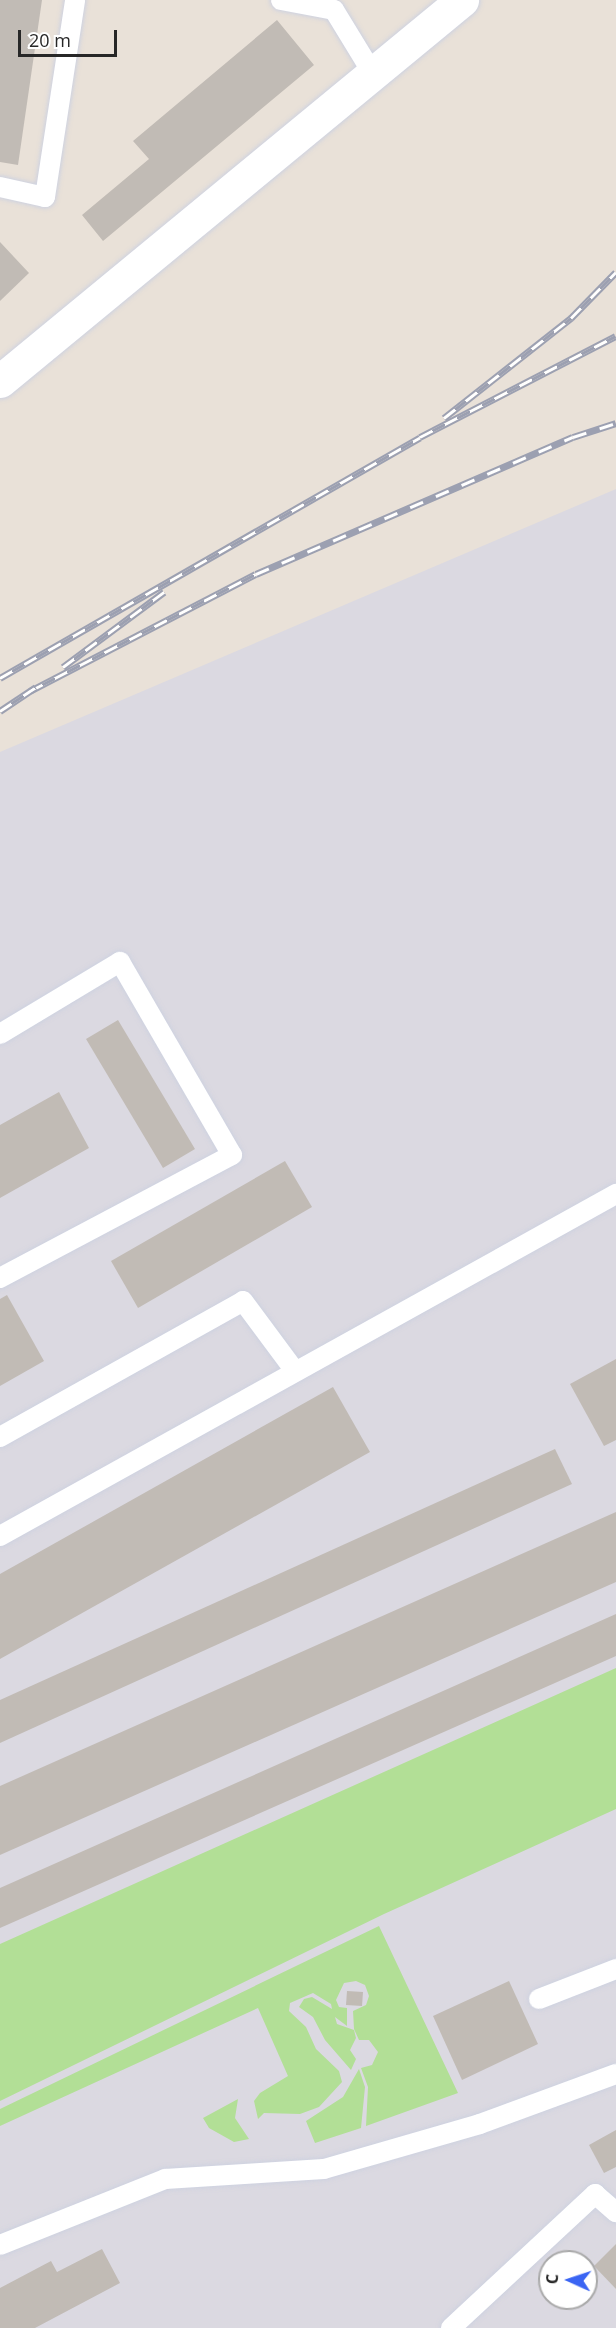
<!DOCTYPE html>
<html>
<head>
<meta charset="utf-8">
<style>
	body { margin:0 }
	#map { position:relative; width:616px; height:2328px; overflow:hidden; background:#e9e1d8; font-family:"Open Sans",sans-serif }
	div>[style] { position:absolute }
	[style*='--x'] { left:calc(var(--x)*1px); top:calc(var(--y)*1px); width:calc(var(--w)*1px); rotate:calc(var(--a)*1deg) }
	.industrial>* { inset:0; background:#dbd9e1 }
	.green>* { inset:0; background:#b2df96 }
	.building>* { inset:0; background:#c1bbb5 }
	.roads { filter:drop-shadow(0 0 2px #ced2e0) drop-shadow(0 0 2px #ced2e0) }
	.service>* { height:20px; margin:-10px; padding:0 10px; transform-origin:10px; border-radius:10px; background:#fff }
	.minor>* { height:33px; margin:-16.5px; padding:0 16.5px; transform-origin:16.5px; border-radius:16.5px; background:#fff }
	.rail>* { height:7px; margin-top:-3.5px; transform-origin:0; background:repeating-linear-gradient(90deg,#fff 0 14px,#9ca0b1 0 28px); box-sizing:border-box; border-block:2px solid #9ca0b1 }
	span { translate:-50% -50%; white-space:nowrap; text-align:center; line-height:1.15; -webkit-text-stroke:5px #fff; paint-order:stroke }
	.north { position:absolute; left:538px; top:2250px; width:60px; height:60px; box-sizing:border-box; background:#fff; border:2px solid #a9a9a9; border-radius:50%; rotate:273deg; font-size:16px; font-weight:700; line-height:24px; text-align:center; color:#272727 }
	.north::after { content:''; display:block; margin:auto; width:21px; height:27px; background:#3b65f3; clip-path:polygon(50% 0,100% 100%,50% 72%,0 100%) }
	.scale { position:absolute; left:18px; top:30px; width:99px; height:27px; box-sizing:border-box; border:3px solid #272727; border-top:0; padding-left:8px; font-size:18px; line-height:21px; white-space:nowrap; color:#272727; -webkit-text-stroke:4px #fff; paint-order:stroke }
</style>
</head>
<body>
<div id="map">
	<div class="industrial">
		<i style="clip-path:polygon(evenodd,616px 489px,616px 2328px,0 2328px,0 752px,616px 489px,550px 2262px,586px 2262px,586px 2298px,550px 2298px,550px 2262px)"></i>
	</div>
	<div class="green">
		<i style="clip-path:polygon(616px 1668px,616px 1809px,384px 1914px,0 2101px,0 1944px)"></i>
		<i style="clip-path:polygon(379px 1926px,458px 2093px,366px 2126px,368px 2087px,361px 2068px,372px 2065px,378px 2052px,369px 2040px,359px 2040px,354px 2029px,353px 2011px,366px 2005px,369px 1996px,365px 1985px,356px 1981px,344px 1983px,336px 2000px,339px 2007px,347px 2008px,347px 2026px,335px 2017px,337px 2024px,354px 2030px,356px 2038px,350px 2050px,356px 2059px,351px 2070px,325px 2040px,313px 2017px,299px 2007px,304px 1999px,312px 1997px,332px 2009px,331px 2004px,313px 1993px,290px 2003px,289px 2011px,306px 2027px,316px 2049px,339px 2071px,342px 2082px,319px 2107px,300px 2114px,264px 2113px,258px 2119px,254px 2101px,260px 2093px,288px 2076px,258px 2008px,0 2126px,0 2109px)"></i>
		<i style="clip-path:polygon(359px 2069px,365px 2087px,361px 2128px,315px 2143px,306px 2121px,343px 2097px)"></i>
		<i style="clip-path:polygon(238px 2099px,235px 2118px,249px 2139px,234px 2142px,209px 2128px,203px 2118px)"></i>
	</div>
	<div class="building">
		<i style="clip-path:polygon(0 0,42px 0,18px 165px,0 162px)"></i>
		<i style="clip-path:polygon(277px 20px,314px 65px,103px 241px,82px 215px,149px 159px,133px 141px)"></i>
		<i style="clip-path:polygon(0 242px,29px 273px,0 301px)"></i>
		<i style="clip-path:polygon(118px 1020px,195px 1149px,163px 1168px,86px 1039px)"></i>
		<i style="clip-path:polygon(59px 1092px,89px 1148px,0 1198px,0 1125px)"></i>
		<i style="clip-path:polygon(285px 1161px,312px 1207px,138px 1308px,111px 1261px)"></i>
		<i style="clip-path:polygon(7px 1295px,44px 1361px,0 1386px,0 1299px)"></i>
		<i style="clip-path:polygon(616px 1359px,616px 1440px,604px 1446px,570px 1384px)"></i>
		<i style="clip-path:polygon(333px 1387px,370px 1452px,0 1659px,0 1574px)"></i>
		<i style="clip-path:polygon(555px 1449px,572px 1484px,0 1743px,0 1700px)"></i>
		<i style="clip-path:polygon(616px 1512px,616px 1582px,0 1855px,0 1786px)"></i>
		<i style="clip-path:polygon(616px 1614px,616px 1656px,0 1928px,0 1888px)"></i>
		<i style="clip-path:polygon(509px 1981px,538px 2044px,462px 2080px,433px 2016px)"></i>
		<i style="clip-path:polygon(347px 1991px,363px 1992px,362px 2006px,346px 2005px)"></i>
		<i style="clip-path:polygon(616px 2130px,616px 2167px,604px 2173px,589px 2145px)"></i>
		<i style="clip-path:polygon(616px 2244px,616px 2289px,594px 2266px)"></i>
		<i style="clip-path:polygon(102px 2249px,120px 2283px,35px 2328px,0 2328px,0 2288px,51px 2261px,57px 2272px)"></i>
	</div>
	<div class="roads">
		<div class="service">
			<i style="--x:281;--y:0;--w:54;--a:10.7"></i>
			<i style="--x:334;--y:10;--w:75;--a:58.6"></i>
			<i style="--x:0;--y:187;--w:46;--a:12.5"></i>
			<i style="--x:45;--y:197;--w:199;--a:-81.3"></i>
			<i style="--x:0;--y:1034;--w:140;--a:-31"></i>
			<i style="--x:120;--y:962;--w:223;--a:59.9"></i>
			<i style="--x:232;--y:1155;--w:263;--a:152.1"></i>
			<i style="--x:0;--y:1437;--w:278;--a:-29.2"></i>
			<i style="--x:243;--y:1301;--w:87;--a:53.4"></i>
			<i style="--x:0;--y:1536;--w:705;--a:-29.04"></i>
			<i style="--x:539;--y:1999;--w:83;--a:-21.3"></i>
			<i style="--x:0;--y:2245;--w:178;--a:-21.8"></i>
			<i style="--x:165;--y:2179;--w:159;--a:-3.6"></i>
			<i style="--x:324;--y:2169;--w:162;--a:-16.1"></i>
			<i style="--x:480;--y:2124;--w:145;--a:-20.2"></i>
			<i style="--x:451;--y:2328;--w:197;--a:-42.9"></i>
			<i style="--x:595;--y:2194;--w:28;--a:41"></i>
		</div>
		<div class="minor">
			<i style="--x:0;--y:381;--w:599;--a:-39.51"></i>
		</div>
	</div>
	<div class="rail">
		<i style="--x:444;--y:418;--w:162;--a:-38.2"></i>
		<i style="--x:571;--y:318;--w:64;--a:-45.6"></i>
		<i style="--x:63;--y:667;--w:126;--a:-36.6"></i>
		<i style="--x:0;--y:678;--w:484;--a:-29.8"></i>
		<i style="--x:420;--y:437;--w:220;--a:-27.3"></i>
		<i style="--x:30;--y:691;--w:254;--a:-27.4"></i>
		<i style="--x:256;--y:574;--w:345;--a:-23.4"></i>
		<i style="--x:573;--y:437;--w:45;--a:-18"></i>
		<i style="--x:0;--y:711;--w:43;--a:-33.7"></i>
	</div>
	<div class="north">С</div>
	<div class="scale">20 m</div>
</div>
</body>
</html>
